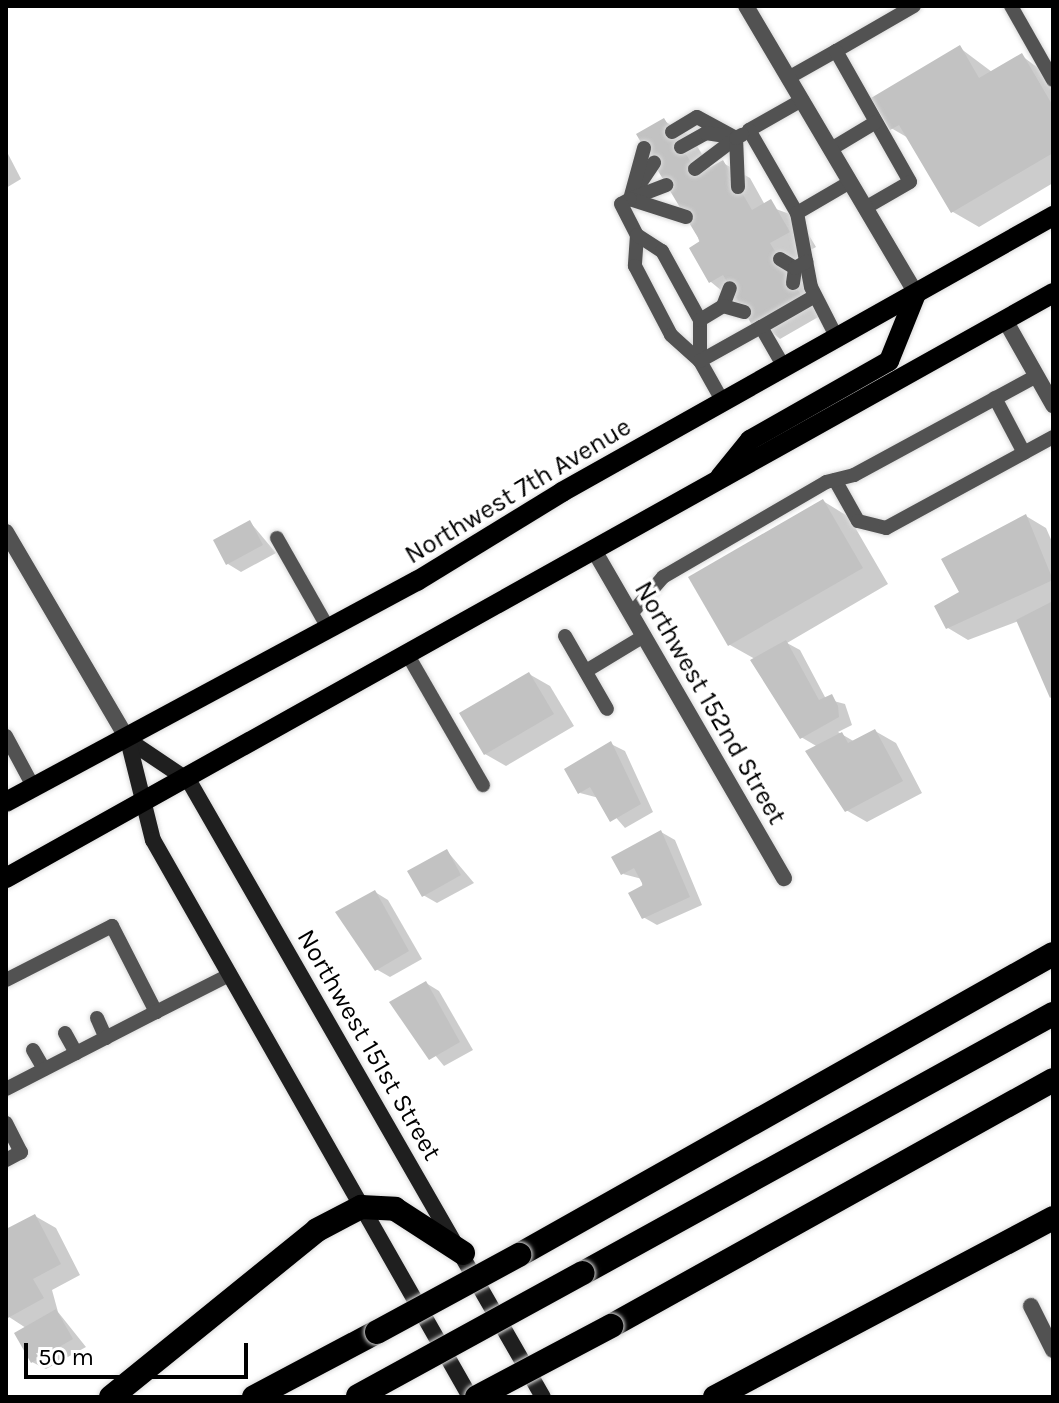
<!DOCTYPE html>
<html>
<head>
<meta charset="utf-8">
<style>
	body { margin:0 }
	#map { position:relative; width:1059px; height:1403px; overflow:hidden; background:#fff; font-family:Karla,sans-serif }
	div>[style] { position:absolute }
	[style*='--x'] { left:calc(var(--x)*1px); top:calc(var(--y)*1px); width:calc(var(--w)*1px); rotate:calc(var(--a)*1deg) }
	.shadow>* { inset:0; background:#0003 }
	.building>* { inset:0; background:#c2c2c2 }
	.roads { filter:drop-shadow(0 0 2px #dbdbdb) drop-shadow(0 0 2px #dbdbdb) }
	.lane>* { height:14px; margin:-7px; padding:0 7px; transform-origin:7px; border-radius:7px; background:#525252 }
	.street>* { height:16px; margin:-8px; padding:0 8px; transform-origin:8px; border-radius:8px; background:#525252 }
	.secondary>* { height:16px; margin:-8px; padding:0 8px; transform-origin:8px; border-radius:8px; background:#1f1f1f }
	.primary>* { height:20px; margin:-10px; padding:0 10px; transform-origin:10px; border-radius:10px; background:#000 }
	.highway>* { height:24px; margin:-12px; padding:0 12px; transform-origin:12px; border-radius:12px; background:#000 }
	.bridges { filter:drop-shadow(0 0 2px #dbdbdb) drop-shadow(0 0 2px #dbdbdb) }
	.highway-bridge>* { height:24px; margin:-12px; padding:0 12px; transform-origin:12px; border-radius:12px; background:#000 }
	span { translate:-50% -50%; white-space:nowrap; text-align:center; line-height:1.15; -webkit-text-stroke:7px #fff; paint-order:stroke }
	.street-label { font-size:26px; color:#000 }
	.frame { position:absolute; inset:0; border:8px solid #000; pointer-events:none }
	.scale { position:absolute; left:24px; top:1343px; width:224px; height:36px; box-sizing:border-box; border:4px solid #000; border-top:0; padding-left:10px; font-size:24px; line-height:28px; white-space:nowrap; color:#000; -webkit-text-stroke:6px #fff; paint-order:stroke }
</style>
</head>
<body>
<div id="map">
	<div class="shadow">
		<i style="clip-path:polygon(960px 48px,992px 72px,1022px 56px,1053px 79px,1053px 183px,979px 227px,953px 212px,910px 139px,891px 128px)"></i>
		<i style="clip-path:polygon(664px 121px,691px 136px,711px 169px,723px 163px,750px 178px,765px 205px,798px 217px,816px 247px,796px 258px,827px 312px,780px 339px,711px 282px)"></i>
		<i style="clip-path:polygon(6px 150px,21px 179px,6px 188px)"></i>
		<i style="clip-path:polygon(823px 501px,849px 517px,888px 584px,787px 643px,800px 650px,826px 699px,845px 704px,852px 725px,838px 732px,855px 742px,875px 731px,896px 743px,922px 793px,867px 822px,846px 810px,818px 747px,801px 737px,755px 659px,730px 645px,691px 578px)"></i>
		<i style="clip-path:polygon(1026px 516px,1046px 528px,1053px 544px,1053px 698px,1019px 621px,968px 640px,948px 628px,962px 593px)"></i>
		<i style="clip-path:polygon(250px 522px,276px 553px,241px 572px,228px 564px)"></i>
		<i style="clip-path:polygon(529px 674px,550px 686px,574px 726px,506px 766px,485px 754px)"></i>
		<i style="clip-path:polygon(611px 744px,625px 751px,653px 812px,625px 828px,599px 798px,580px 793px)"></i>
		<i style="clip-path:polygon(661px 832px,675px 840px,702px 905px,657px 925px,643px 917px,642px 879px,623px 874px)"></i>
		<i style="clip-path:polygon(447px 851px,474px 883px,437px 903px,423px 895px)"></i>
		<i style="clip-path:polygon(375px 892px,388px 900px,422px 959px,390px 977px,376px 969px)"></i>
		<i style="clip-path:polygon(426px 983px,439px 991px,473px 1050px,444px 1066px,392px 1003px)"></i>
		<i style="clip-path:polygon(35px 1216px,56px 1228px,80px 1275px,52px 1290px,58px 1312px,86px 1347px,46px 1369px,32px 1362px,26px 1328px,6px 1315px,6px 1232px)"></i>
	</div>
	<div class="building">
		<i style="clip-path:polygon(960px 45px,979px 78px,1022px 53px,1053px 106px,1053px 153px,951px 213px,899px 125px,890px 130px,871px 98px)"></i>
		<i style="clip-path:polygon(664px 118px,698px 174px,723px 160px,752px 210px,771px 199px,790px 232px,770px 243px,802px 297px,752px 325px,723px 275px,709px 283px,689px 248px,700px 241px,636px 134px)"></i>
		<i style="clip-path:polygon(823px 499px,863px 568px,728px 646px,688px 577px)"></i>
		<i style="clip-path:polygon(1026px 514px,1053px 580px,946px 629px,934px 606px,959px 592px,941px 559px)"></i>
		<i style="clip-path:polygon(250px 520px,263px 545px,226px 565px,213px 540px)"></i>
		<i style="clip-path:polygon(1053px 601px,1053px 696px,1050px 698px,1016px 620px)"></i>
		<i style="clip-path:polygon(786px 640px,819px 700px,832px 694px,838px 706px,839px 717px,800px 739px,750px 660px)"></i>
		<i style="clip-path:polygon(529px 672px,554px 714px,484px 755px,459px 713px)"></i>
		<i style="clip-path:polygon(875px 729px,903px 781px,845px 812px,805px 751px,842px 732px,848px 743px)"></i>
		<i style="clip-path:polygon(611px 741px,641px 804px,610px 822px,590px 787px,578px 794px,564px 769px)"></i>
		<i style="clip-path:polygon(661px 830px,690px 897px,642px 919px,628px 893px,643px 885px,634px 868px,621px 875px,611px 857px)"></i>
		<i style="clip-path:polygon(447px 849px,461px 875px,422px 897px,407px 871px)"></i>
		<i style="clip-path:polygon(375px 890px,409px 951px,375px 971px,335px 912px)"></i>
		<i style="clip-path:polygon(426px 981px,460px 1042px,429px 1060px,389px 1002px)"></i>
		<i style="clip-path:polygon(35px 1214px,61px 1264px,33px 1279px,44px 1298px,6px 1319px,6px 1229px)"></i>
		<i style="clip-path:polygon(56px 1309px,73px 1339px,31px 1363px,14px 1333px)"></i>
	</div>
	<div class="roads">
		<div class="lane">
			<i style="--x:1011;--y:6;--w:85;--a:60.4"></i>
			<i style="--x:836;--y:51;--w:90;--a:-30"></i>
			<i style="--x:788;--y:78;--w:55;--a:-29.4"></i>
			<i style="--x:836;--y:51;--w:150;--a:60.5"></i>
			<i style="--x:910;--y:182;--w:52;--a:150"></i>
			<i style="--x:802;--y:100;--w:61;--a:150.5"></i>
			<i style="--x:749;--y:130;--w:96;--a:60"></i>
			<i style="--x:797;--y:213;--w:61;--a:-30.3"></i>
			<i style="--x:672;--y:132;--w:29;--a:-31"></i>
			<i style="--x:697;--y:117;--w:44;--a:28.3"></i>
			<i style="--x:681;--y:147;--w:29;--a:-29"></i>
			<i style="--x:706;--y:133;--w:18;--a:9"></i>
			<i style="--x:831;--y:149;--w:52;--a:-31"></i>
			<i style="--x:695;--y:169;--w:51;--a:-37.1"></i>
			<i style="--x:639;--y:185;--w:27;--a:-56"></i>
			<i style="--x:738;--y:187;--w:49;--a:-92.3"></i>
			<i style="--x:736;--y:138;--w:7;--a:-27"></i>
			<i style="--x:630;--y:199;--w:53;--a:-74.6"></i>
			<i style="--x:630;--y:199;--w:39;--a:-21"></i>
			<i style="--x:797;--y:213;--w:75;--a:79.3"></i>
			<i style="--x:811;--y:287;--w:57;--a:63"></i>
			<i style="--x:686;--y:217;--w:59;--a:-162.2"></i>
			<i style="--x:630;--y:199;--w:10;--a:151"></i>
			<i style="--x:621;--y:204;--w:35;--a:63"></i>
			<i style="--x:637;--y:235;--w:31;--a:94"></i>
			<i style="--x:635;--y:266;--w:78;--a:62.4"></i>
			<i style="--x:671;--y:335;--w:39;--a:42"></i>
			<i style="--x:700;--y:361;--w:47;--a:60.7"></i>
			<i style="--x:637;--y:235;--w:30;--a:33"></i>
			<i style="--x:662;--y:251;--w:79;--a:61.2"></i>
			<i style="--x:700;--y:320;--w:41;--a:90"></i>
			<i style="--x:700;--y:361;--w:70;--a:-29.1"></i>
			<i style="--x:780;--y:259;--w:17;--a:31"></i>
			<i style="--x:793;--y:283;--w:15;--a:-82"></i>
			<i style="--x:795;--y:268;--w:13;--a:-29"></i>
			<i style="--x:723;--y:306;--w:19;--a:-69"></i>
			<i style="--x:700;--y:320;--w:27;--a:-31"></i>
			<i style="--x:723;--y:306;--w:22;--a:16"></i>
			<i style="--x:784;--y:367;--w:46;--a:-119.9"></i>
			<i style="--x:761;--y:327;--w:62;--a:-29.9"></i>
			<i style="--x:995;--y:398;--w:62;--a:62.2"></i>
			<i style="--x:835;--y:480;--w:47;--a:60.7"></i>
			<i style="--x:858;--y:521;--w:29;--a:14"></i>
			<i style="--x:886;--y:528;--w:190;--a:-28.6"></i>
			<i style="--x:277;--y:538;--w:101;--a:60.4"></i>
			<i style="--x:631;--y:614;--w:49;--a:-49.1"></i>
			<i style="--x:663;--y:577;--w:189;--a:-30.2"></i>
			<i style="--x:826;--y:482;--w:29;--a:-14"></i>
			<i style="--x:854;--y:475;--w:207;--a:-28.5"></i>
			<i style="--x:565;--y:636;--w:84;--a:60.1"></i>
			<i style="--x:409;--y:657;--w:148;--a:60"></i>
			<i style="--x:586;--y:671;--w:68;--a:-31.1"></i>
			<i style="--x:6;--y:736;--w:59;--a:61.7"></i>
			<i style="--x:6;--y:980;--w:119;--a:-27"></i>
			<i style="--x:112;--y:926;--w:97;--a:62.9"></i>
			<i style="--x:156;--y:1012;--w:82;--a:-26.9"></i>
			<i style="--x:97;--y:1018;--w:22;--a:66"></i>
			<i style="--x:65;--y:1033;--w:23;--a:61"></i>
			<i style="--x:33;--y:1050;--w:22;--a:60"></i>
			<i style="--x:6;--y:1089;--w:169;--a:-27.2"></i>
			<i style="--x:6;--y:1123;--w:33;--a:63"></i>
			<i style="--x:21;--y:1152;--w:17;--a:152"></i>
		</div>
		<div class="street">
			<i style="--x:746;--y:6;--w:334;--a:59.4"></i>
			<i style="--x:1005;--y:320;--w:98;--a:60.5"></i>
			<i style="--x:6;--y:532;--w:241;--a:59.6"></i>
			<i style="--x:595;--y:552;--w:377;--a:59.9"></i>
			<i style="--x:1031;--y:1306;--w:49;--a:63.4"></i>
		</div>
		<div class="secondary">
			<i style="--x:128;--y:740;--w:73;--a:33.9"></i>
			<i style="--x:189;--y:781;--w:710;--a:60.12"></i>
			<i style="--x:128;--y:740;--w:103;--a:76"></i>
			<i style="--x:153;--y:840;--w:641;--a:60.35"></i>
		</div>
		<div class="primary">
			<i style="--x:720;--y:477;--w:48;--a:-51"></i>
			<i style="--x:750;--y:440;--w:160;--a:-29.6"></i>
			<i style="--x:889;--y:361;--w:72;--a:-68.1"></i>
			<i style="--x:6;--y:802;--w:467;--a:-28.3"></i>
			<i style="--x:417;--y:581;--w:170;--a:-31.5"></i>
			<i style="--x:562;--y:492;--w:563;--a:-29.34"></i>
			<i style="--x:6;--y:878;--w:1199;--a:-29.19"></i>
		</div>
		<div class="highway">
			<i style="--x:519;--y:1255;--w:613;--a:-29.41"></i>
			<i style="--x:583;--y:1273;--w:537;--a:-28.86"></i>
			<i style="--x:611;--y:1326;--w:506;--a:-29.1"></i>
			<i style="--x:111;--y:1397;--w:265;--a:-39"></i>
			<i style="--x:317;--y:1230;--w:50;--a:-27.6"></i>
			<i style="--x:361;--y:1207;--w:34;--a:3"></i>
			<i style="--x:395;--y:1209;--w:81;--a:32.9"></i>
			<i style="--x:254;--y:1397;--w:139;--a:-27.9"></i>
			<i style="--x:715;--y:1397;--w:382;--a:-27.9"></i>
		</div>
	</div>
	<div class="bridges">
		<div class="highway-bridge">
			<i style="--x:377;--y:1332;--w:162;--a:-28.5"></i>
			<i style="--x:358;--y:1396;--w:256;--a:-28.7"></i>
			<i style="--x:477;--y:1397;--w:152;--a:-27.9"></i>
		</div>
	</div>
	<div class="street-label">
		<span style="left:518px;top:491px;rotate:-31deg">Northwest 7th Avenue</span>
		<span style="left:710px;top:703px;rotate:60deg">Northwest 152nd Street</span>
		<span style="left:369px;top:1045px;rotate:60deg">Northwest 151st Street</span>
	</div>
	<div class="frame"></div>
	<div class="scale">50 m</div>
</div>
</body>
</html>
